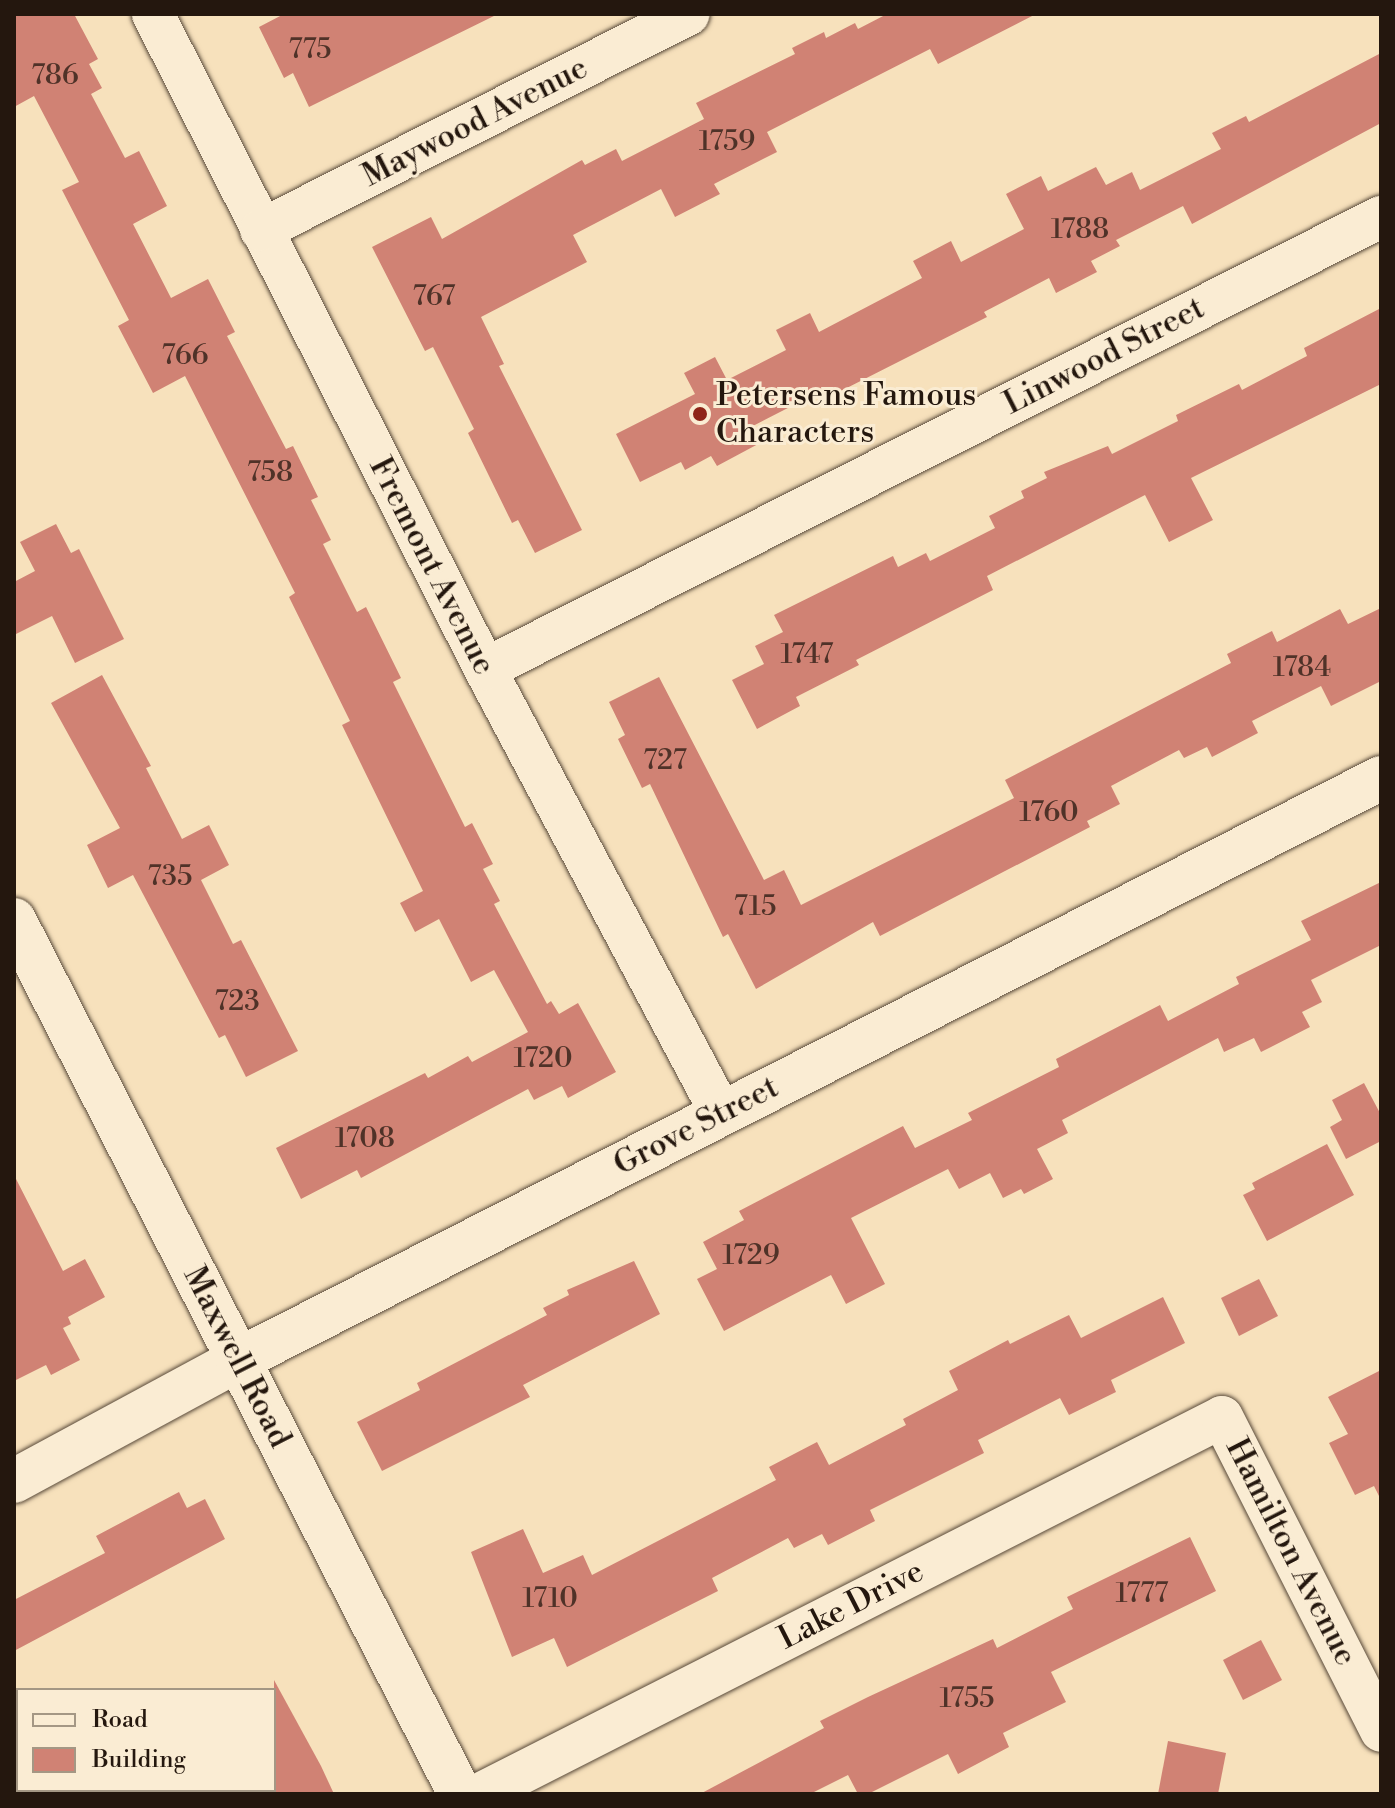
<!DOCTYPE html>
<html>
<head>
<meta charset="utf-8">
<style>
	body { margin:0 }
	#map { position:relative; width:1395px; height:1808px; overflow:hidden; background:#f7e1bc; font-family:"Libre Bodoni",serif }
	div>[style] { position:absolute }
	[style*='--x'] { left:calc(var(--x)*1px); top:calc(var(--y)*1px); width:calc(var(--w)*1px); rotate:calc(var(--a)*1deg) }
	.building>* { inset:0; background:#d08274 }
	.roads { filter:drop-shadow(0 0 2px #594a3a) drop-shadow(0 0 2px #594a3a) }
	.minor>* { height:42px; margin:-21px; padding:0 21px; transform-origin:21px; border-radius:21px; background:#faecd3 }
	.tertiary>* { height:44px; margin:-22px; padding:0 22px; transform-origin:22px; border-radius:22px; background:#faecd3 }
	.secondary>* { height:44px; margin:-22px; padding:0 22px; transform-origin:22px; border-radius:22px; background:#faecd3 }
	.dots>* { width:22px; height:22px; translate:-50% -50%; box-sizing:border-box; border:4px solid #faecd3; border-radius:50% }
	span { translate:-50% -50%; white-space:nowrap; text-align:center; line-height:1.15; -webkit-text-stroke:6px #faecd3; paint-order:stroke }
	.number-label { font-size:28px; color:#4f3228 }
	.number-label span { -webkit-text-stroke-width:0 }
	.street-label { font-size:32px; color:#24170e }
	.poi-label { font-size:32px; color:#24170e }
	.left { translate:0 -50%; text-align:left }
	.frame { position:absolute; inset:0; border:16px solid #24170e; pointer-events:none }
	.legend { position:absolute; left:16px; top:1688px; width:260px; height:104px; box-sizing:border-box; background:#faecd3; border:2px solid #a49784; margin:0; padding:10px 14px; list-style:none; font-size:24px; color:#24170e }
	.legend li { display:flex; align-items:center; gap:16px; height:40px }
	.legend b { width:40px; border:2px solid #a49784 }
</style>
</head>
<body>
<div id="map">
	<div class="building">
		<i style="clip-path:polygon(14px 14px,74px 14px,98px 59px,89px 64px,102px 88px,91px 94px,125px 158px,139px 151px,167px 206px,133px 224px,171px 298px,208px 279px,235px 332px,227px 336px,286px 449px,293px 446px,318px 497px,311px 500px,331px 540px,323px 544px,357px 612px,366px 607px,401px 678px,393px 682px,465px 827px,472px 823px,493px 864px,483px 869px,500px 901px,494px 904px,547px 1004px,551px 1001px,559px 1014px,578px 1003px,616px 1072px,568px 1098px,562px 1086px,534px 1100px,528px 1089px,361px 1178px,357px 1170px,301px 1199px,276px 1148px,425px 1073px,428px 1078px,468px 1056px,472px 1062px,528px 1032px,494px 970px,471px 982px,439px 919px,415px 932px,400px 903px,423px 891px,342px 725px,350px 721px,289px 597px,295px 593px,185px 376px,153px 393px,118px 326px,129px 320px,62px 190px,79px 182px,34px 96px,14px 107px)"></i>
		<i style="clip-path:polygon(284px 14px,498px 14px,309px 107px,293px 73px,284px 78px,259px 27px)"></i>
		<i style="clip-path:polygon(887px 14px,1036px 14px,938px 64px,930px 49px,767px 132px,777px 152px,714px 184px,720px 194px,675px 217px,661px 189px,573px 235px,587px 262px,481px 317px,504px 364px,499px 366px,582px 530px,535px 553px,518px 520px,512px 523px,468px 433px,474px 429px,433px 347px,425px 351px,372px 247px,431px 217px,442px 239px,582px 160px,585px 165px,616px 149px,622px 161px,704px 119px,696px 103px,795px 54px,792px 48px,824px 32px,826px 38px,855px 23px,858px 29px)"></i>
		<i style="clip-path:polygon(1381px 53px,1381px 123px,1192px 224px,1183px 206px,1116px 240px,1120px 246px,1091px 261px,1097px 272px,1056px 293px,1049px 278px,984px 312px,987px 317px,827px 398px,823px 390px,751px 427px,760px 443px,717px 466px,711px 456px,685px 470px,681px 462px,640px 482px,616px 434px,695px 394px,684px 373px,715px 357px,727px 380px,786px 350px,776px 330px,810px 313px,819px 332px,922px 278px,913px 261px,951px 241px,961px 262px,1024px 229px,1006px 194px,1041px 176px,1048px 191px,1096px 167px,1106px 185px,1132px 172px,1140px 190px,1221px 149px,1212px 133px,1246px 116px,1249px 122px)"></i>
		<i style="clip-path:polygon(1381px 308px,1381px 384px,1191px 478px,1213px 520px,1169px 542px,1145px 495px,987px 576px,993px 590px,856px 660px,859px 665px,796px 697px,800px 706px,757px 729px,732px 680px,764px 664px,755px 646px,783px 632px,774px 615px,893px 556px,898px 567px,926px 553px,930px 561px,995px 528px,989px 516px,1024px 498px,1021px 491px,1047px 478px,1044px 472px,1108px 446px,1112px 454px,1178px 421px,1176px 415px,1239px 384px,1242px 390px,1307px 356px,1304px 348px)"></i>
		<i style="clip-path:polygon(56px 524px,71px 553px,79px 549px,124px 639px,75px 663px,52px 616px,14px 635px,14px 582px,35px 571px,20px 542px)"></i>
		<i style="clip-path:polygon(1381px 608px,1381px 681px,1331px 706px,1321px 686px,1252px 721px,1258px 733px,1212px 757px,1207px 747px,1184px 758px,1179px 750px,1111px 786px,1120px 804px,1087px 821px,1090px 827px,880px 936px,873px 922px,756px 989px,728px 934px,723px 937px,650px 784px,642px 788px,618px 739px,625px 735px,609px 702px,659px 677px,764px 880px,784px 870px,801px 905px,1014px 798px,1005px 780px,1231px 663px,1227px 654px,1272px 631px,1277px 642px,1340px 609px,1348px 624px)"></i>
		<i style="clip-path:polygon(102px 675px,151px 766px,146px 768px,182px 839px,209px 825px,229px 865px,201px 880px,233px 944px,241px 940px,298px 1051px,246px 1077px,225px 1035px,219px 1038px,133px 875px,108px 888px,87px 845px,120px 828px,51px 703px)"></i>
		<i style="clip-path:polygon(1381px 882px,1381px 945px,1311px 980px,1322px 1002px,1302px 1012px,1310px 1027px,1261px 1052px,1254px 1038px,1224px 1052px,1218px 1038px,1062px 1120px,1068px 1133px,1037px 1149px,1053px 1179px,1024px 1194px,1021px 1189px,1003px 1198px,990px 1173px,959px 1189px,948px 1169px,851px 1218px,885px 1284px,846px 1304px,831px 1275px,724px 1331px,697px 1279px,717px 1269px,703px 1242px,744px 1220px,739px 1211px,903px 1126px,915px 1148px,972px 1120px,968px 1113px,1059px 1067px,1056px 1059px,1160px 1005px,1168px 1021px,1239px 984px,1236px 977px,1311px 940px,1301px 921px)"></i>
		<i style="clip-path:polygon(1364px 1083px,1381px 1115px,1381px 1141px,1346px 1159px,1330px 1127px,1342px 1120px,1332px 1100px)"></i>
		<i style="clip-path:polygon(1327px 1144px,1354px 1195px,1267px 1241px,1243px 1195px,1255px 1189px,1252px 1183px)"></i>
		<i style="clip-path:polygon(14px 1175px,63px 1271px,85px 1259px,105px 1297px,68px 1317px,71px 1324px,63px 1328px,80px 1360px,51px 1375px,46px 1365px,14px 1381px)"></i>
		<i style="clip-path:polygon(634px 1261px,660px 1314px,523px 1385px,530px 1397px,382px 1471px,357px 1422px,420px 1390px,417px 1383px,547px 1315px,543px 1308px,569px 1295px,567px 1290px)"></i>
		<i style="clip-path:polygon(1259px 1279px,1278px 1316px,1239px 1336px,1221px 1298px)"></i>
		<i style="clip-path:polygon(1163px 1297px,1185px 1343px,1111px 1380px,1116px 1392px,1069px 1415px,1060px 1398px,978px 1440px,984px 1453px,870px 1510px,875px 1521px,828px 1545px,822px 1534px,794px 1548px,788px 1538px,712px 1578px,718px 1591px,567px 1667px,554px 1638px,512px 1657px,471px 1552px,523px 1529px,543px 1573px,583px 1555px,592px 1575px,776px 1480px,769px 1467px,817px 1442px,829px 1465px,906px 1425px,903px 1419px,958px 1390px,949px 1371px,1008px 1340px,1010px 1344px,1069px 1315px,1081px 1338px)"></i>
		<i style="clip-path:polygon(1381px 1370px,1381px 1500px,1374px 1486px,1355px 1495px,1329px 1443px,1348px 1434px,1328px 1397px)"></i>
		<i style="clip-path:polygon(179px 1492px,187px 1508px,205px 1499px,225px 1539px,14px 1651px,14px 1600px,105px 1553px,96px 1536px)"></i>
		<i style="clip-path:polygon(1190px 1537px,1216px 1591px,1051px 1672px,1066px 1702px,1003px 1733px,1009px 1747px,958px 1774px,948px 1754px,868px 1794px,858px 1794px,848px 1775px,810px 1794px,700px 1794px,824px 1728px,820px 1721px,868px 1697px,993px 1639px,997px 1648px,1073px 1609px,1067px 1597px)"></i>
		<i style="clip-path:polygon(1261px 1640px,1282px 1680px,1243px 1700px,1223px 1660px)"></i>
		<i style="clip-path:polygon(274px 1680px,321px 1766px,334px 1794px,274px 1794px)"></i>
		<i style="clip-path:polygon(1168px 1741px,1226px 1753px,1218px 1794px,1158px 1794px)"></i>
	</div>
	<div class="roads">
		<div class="minor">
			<i style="--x:153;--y:14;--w:734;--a:63.12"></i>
			<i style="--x:485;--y:669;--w:503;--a:62.01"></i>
			<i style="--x:261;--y:230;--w:479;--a:-26.8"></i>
			<i style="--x:485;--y:669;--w:1004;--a:-26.77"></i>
			<i style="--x:480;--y:1794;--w:832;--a:-26.93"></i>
			<i style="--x:1222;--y:1417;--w:352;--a:63.1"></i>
		</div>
		<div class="tertiary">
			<i style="--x:14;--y:1481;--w:255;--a:-28.4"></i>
			<i style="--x:238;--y:1360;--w:1283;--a:-26.98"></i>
		</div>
		<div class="secondary">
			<i style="--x:14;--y:920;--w:981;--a:62.96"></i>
		</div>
	</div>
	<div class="dots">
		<i style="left:700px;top:414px;background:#8f2418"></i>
	</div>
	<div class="number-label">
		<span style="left:310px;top:50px">775</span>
		<span style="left:55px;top:76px">786</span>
		<span style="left:727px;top:142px">1759</span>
		<span style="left:1080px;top:230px">1788</span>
		<span style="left:434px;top:297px">767</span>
		<span style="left:185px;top:356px">766</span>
		<span style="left:270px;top:473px">758</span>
		<span style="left:807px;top:655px">1747</span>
		<span style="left:1302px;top:668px">1784</span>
		<span style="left:665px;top:761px">727</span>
		<span style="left:1049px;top:813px">1760</span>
		<span style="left:170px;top:877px">735</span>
		<span style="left:755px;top:907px">715</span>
		<span style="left:237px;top:1002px">723</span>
		<span style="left:543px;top:1059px">1720</span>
		<span style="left:365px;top:1139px">1708</span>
		<span style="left:751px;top:1256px">1729</span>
		<span style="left:1142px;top:1594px">1777</span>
		<span style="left:550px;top:1599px">1710</span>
		<span style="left:967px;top:1699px">1755</span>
	</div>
	<div class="street-label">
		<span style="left:475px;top:122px;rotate:-27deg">Maywood Avenue</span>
		<span style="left:1104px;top:356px;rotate:-27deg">Linwood Street</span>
		<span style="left:432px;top:566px;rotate:63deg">Fremont Avenue</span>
		<span style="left:696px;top:1126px;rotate:-27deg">Grove Street</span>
		<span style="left:237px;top:1357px;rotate:63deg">Maxwell Road</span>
		<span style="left:1291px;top:1552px;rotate:63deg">Hamilton Avenue</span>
		<span style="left:851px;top:1605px;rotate:-27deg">Lake Drive</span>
	</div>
	<div class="poi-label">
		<span class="left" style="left:716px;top:414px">Petersens Famous<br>Characters</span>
	</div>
	<div class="frame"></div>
	<ul class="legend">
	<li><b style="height:10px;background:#faecd3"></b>Road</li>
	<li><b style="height:22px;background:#d08274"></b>Building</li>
	</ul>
</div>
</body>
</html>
